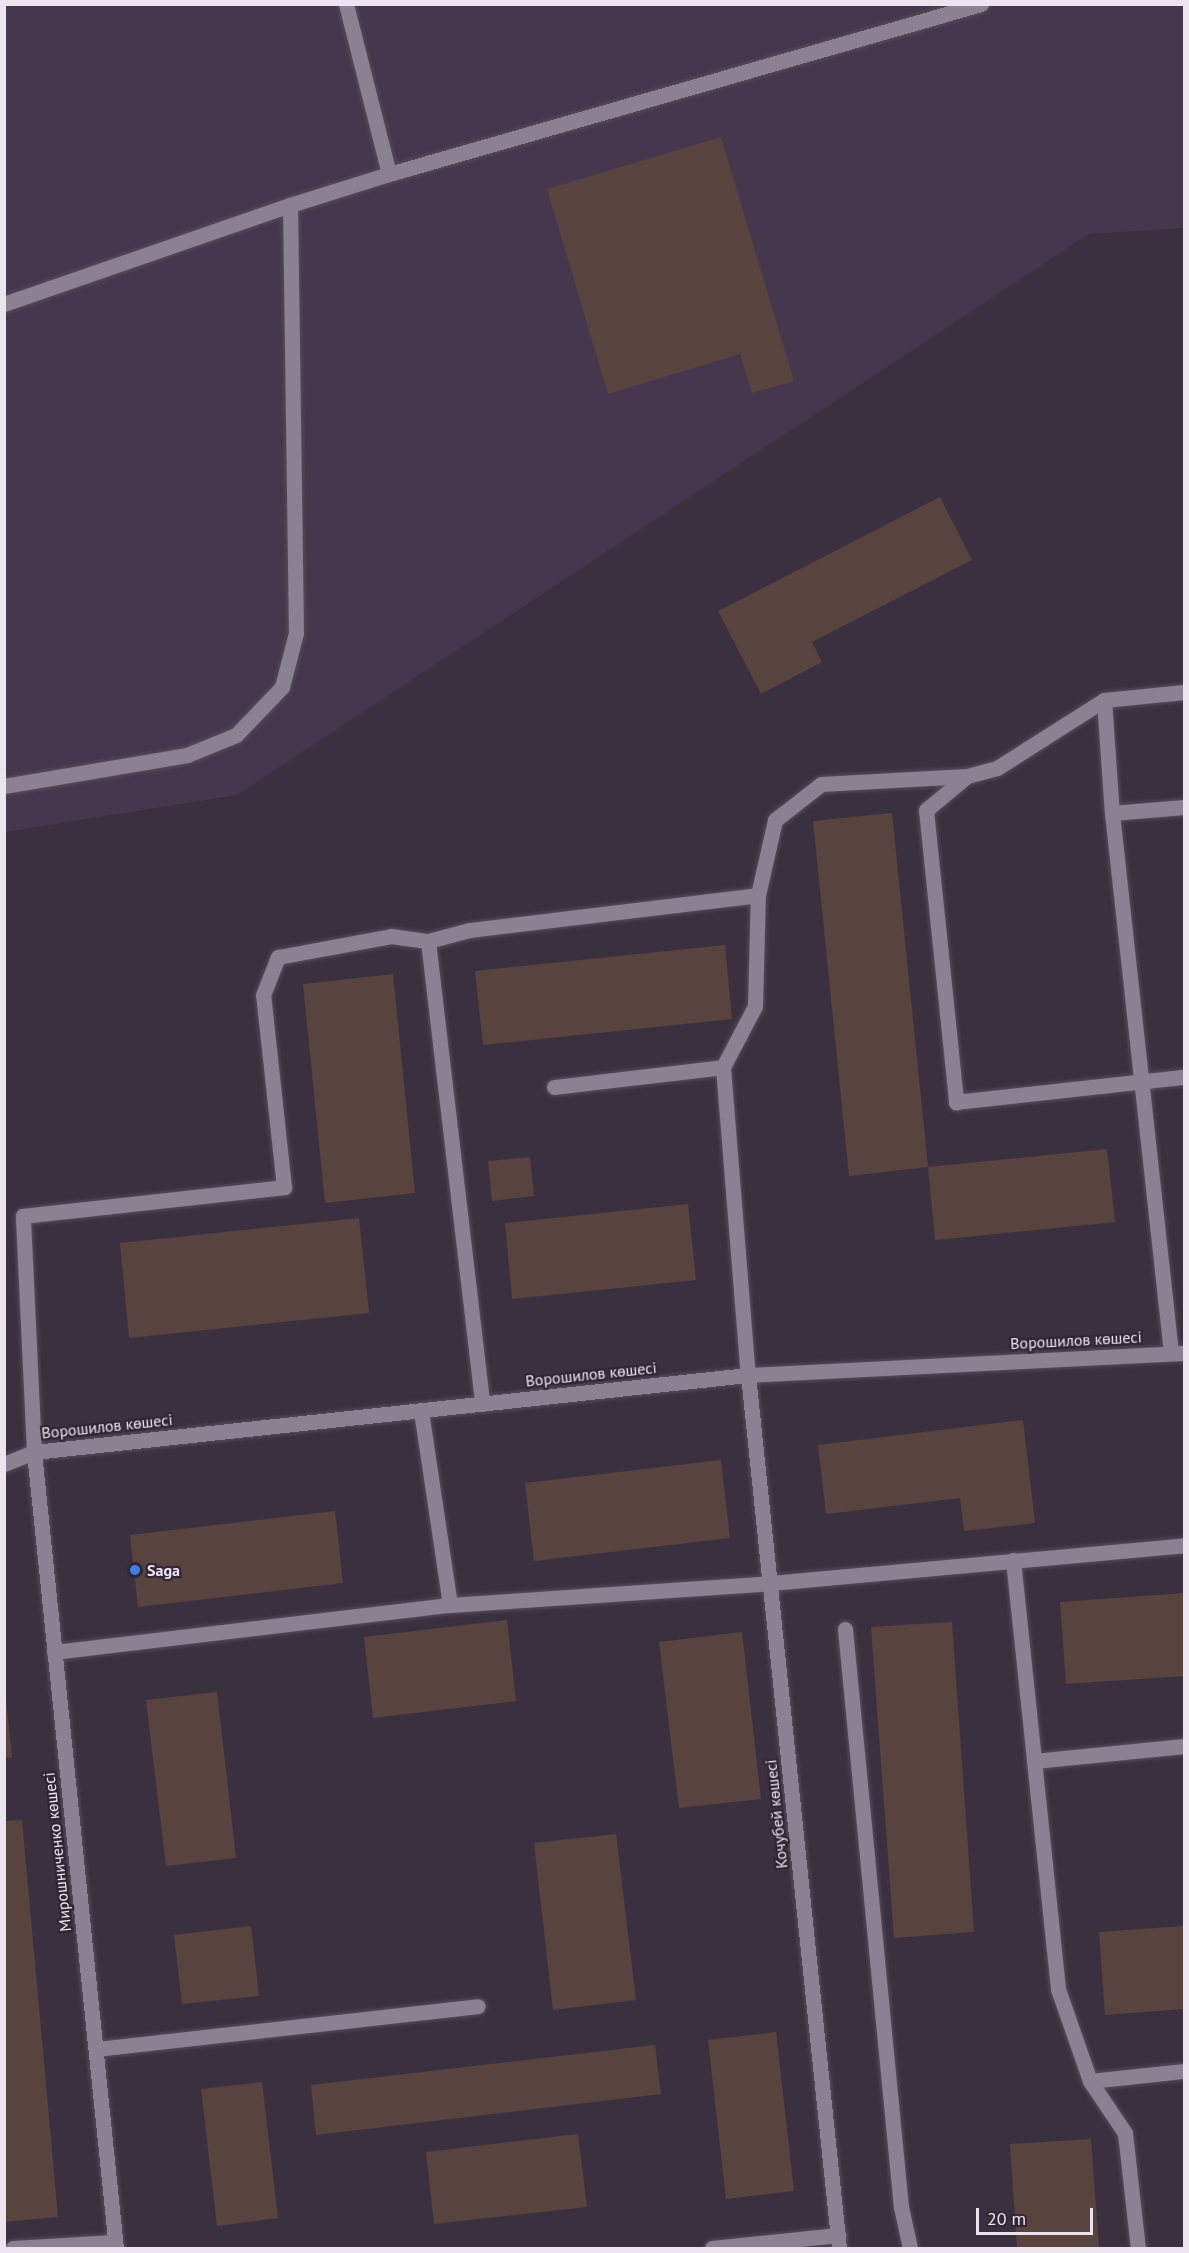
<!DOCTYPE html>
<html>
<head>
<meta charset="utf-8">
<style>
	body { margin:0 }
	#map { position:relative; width:1189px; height:2253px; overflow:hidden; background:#3a3040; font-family:"PT Sans",sans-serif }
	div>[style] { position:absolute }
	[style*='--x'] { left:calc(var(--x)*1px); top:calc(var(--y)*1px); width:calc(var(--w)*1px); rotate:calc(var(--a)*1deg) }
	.built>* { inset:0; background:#45374d }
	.building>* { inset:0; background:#59433f }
	.roads { filter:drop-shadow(0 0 2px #564d5b) drop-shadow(0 0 2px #564d5b) }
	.service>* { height:15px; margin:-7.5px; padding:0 7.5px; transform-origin:7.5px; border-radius:7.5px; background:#8c8093 }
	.minor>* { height:15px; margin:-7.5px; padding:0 7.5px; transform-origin:7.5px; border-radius:7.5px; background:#8c8093 }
	.tertiary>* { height:15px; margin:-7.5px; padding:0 7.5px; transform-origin:7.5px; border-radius:7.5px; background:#8c8093 }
	.dots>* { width:16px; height:16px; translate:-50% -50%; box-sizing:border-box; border:3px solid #302636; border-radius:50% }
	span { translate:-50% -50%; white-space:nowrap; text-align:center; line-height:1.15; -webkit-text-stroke:4.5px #302636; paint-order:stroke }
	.street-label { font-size:16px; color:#ece5f0 }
	.poi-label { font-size:16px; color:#ece5f0; font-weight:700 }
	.left { translate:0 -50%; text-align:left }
	.frame { position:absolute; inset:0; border:6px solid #ece5f0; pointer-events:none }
	.scale { position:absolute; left:976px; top:2208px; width:117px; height:27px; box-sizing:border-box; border:3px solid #ece5f0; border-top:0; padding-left:8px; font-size:18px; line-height:21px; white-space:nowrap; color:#ece5f0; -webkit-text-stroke:4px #302636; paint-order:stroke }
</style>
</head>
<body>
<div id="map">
	<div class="built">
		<i style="clip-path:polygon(5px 5px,1184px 5px,1184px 228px,1089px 234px,237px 795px,5px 832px)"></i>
	</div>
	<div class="building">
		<i style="clip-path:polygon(721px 137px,794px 381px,752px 393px,740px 354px,608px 394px,547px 189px)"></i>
		<i style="clip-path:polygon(940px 497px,972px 560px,812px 642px,822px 662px,761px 694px,718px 611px)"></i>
		<i style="clip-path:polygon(892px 813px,928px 1167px,849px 1176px,813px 821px)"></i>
		<i style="clip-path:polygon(725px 945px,732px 1019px,483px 1045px,475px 971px)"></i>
		<i style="clip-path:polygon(393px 974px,415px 1193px,325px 1203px,303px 984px)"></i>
		<i style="clip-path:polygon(1107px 1149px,1115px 1222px,935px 1240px,928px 1167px)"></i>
		<i style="clip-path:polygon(530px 1157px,534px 1196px,492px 1201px,488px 1161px)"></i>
		<i style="clip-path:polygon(688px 1204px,696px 1280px,512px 1299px,505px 1223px)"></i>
		<i style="clip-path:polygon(359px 1218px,369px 1313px,129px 1338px,120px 1243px)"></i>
		<i style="clip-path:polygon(1023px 1420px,1035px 1523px,964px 1531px,960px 1498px,826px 1514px,818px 1445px)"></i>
		<i style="clip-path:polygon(721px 1460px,730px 1538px,534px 1561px,525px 1483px)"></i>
		<i style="clip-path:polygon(335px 1511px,343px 1583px,138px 1607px,130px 1535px)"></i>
		<i style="clip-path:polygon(1184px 1593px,1184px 1676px,1066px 1684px,1060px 1602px)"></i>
		<i style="clip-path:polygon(507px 1620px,516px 1701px,373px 1718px,364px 1637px)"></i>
		<i style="clip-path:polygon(952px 1622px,974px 1932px,894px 1938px,871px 1627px)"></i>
		<i style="clip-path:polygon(742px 1632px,761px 1799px,679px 1808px,659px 1642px)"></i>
		<i style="clip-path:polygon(4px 1682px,12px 1757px,4px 1758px)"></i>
		<i style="clip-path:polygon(217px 1692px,236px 1858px,166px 1866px,146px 1700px)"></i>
		<i style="clip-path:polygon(22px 1820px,58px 2217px,4px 2222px,4px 1821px)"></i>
		<i style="clip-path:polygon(616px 1834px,636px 2000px,553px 2010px,534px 1843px)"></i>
		<i style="clip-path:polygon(251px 1926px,259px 1996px,182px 2004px,174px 1935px)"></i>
		<i style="clip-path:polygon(1184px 1926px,1184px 2009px,1105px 2015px,1099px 1932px)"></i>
		<i style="clip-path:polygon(776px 2032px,794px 2191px,726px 2199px,708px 2040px)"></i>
		<i style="clip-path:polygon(655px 2045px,661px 2094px,316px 2135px,311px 2085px)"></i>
		<i style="clip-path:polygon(262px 2082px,278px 2218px,217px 2226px,201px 2089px)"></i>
		<i style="clip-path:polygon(578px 2134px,587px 2207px,434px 2224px,426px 2152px)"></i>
		<i style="clip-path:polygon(1091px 2139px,1099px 2248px,1017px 2248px,1010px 2144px)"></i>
	</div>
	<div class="roads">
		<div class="service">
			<i style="--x:346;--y:4;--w:175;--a:75.8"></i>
			<i style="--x:4;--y:304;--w:303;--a:-19.1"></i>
			<i style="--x:290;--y:205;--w:104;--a:-17.4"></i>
			<i style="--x:389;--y:174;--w:616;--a:-16.02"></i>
			<i style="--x:1184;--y:692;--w:80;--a:174.3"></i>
			<i style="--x:1104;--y:700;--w:127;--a:147.6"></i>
			<i style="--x:997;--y:768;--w:31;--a:165"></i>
			<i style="--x:967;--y:776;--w:53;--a:140.3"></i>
			<i style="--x:926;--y:810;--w:294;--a:84.1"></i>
			<i style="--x:956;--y:1102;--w:229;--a:-6.3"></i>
			<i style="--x:1104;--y:700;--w:113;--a:86"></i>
			<i style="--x:1112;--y:813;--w:543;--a:83.76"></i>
			<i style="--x:4;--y:786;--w:186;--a:-9.6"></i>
			<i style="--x:187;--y:755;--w:53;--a:-22.2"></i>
			<i style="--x:236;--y:735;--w:66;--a:-46.2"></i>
			<i style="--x:282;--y:687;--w:56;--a:-75.5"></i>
			<i style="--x:296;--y:633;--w:428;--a:-90.8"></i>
			<i style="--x:1112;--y:813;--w:72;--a:-4.8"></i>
			<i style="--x:428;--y:941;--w:466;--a:83.3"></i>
			<i style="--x:723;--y:1067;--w:69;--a:-62.3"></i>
			<i style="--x:755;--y:1006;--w:111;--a:-88.5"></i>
			<i style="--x:758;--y:895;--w:77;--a:-77.2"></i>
			<i style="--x:775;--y:820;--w:58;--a:-38"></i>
			<i style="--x:821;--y:784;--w:146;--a:-3.1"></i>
			<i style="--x:554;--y:1087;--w:170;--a:-6.7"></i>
			<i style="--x:723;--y:1067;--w:309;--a:85.4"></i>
			<i style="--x:34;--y:1452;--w:236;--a:-92.7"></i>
			<i style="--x:23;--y:1216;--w:263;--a:-6.3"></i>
			<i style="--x:284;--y:1187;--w:193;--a:-96.2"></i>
			<i style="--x:263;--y:995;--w:41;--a:-68.5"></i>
			<i style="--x:278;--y:957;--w:115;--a:-10.5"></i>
			<i style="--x:391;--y:936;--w:37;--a:8"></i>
			<i style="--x:428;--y:941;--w:43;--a:-14.7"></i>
			<i style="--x:470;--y:930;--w:290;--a:-6.9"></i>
			<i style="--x:1013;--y:1560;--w:431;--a:84"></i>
			<i style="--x:1058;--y:1989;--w:97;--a:70.8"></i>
			<i style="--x:1090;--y:2081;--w:63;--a:56.1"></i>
			<i style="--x:1125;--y:2133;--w:116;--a:83.6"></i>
			<i style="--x:450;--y:1605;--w:321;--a:-3.9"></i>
			<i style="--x:770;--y:1583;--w:416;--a:-5.2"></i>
			<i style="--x:845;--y:1629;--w:581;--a:84.47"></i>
			<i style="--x:901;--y:2207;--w:42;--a:77.6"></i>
			<i style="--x:54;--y:1652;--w:399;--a:-6.8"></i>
			<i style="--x:450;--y:1605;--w:196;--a:-98.5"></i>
			<i style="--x:1034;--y:1761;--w:151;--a:-5.7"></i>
			<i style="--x:96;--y:2049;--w:384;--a:-6.4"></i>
			<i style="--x:1090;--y:2081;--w:95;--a:-6.1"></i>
			<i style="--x:13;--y:2248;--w:102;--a:-3.4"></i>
			<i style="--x:712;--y:2248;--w:127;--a:-5.9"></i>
		</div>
		<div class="minor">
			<i style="--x:748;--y:1375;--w:878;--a:84.05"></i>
			<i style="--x:34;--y:1452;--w:800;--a:84.12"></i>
		</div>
		<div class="tertiary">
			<i style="--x:4;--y:1464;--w:32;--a:-22"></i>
			<i style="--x:34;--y:1452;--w:718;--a:-6.16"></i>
			<i style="--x:748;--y:1375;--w:437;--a:-2.9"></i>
		</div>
	</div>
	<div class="dots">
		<i style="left:135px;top:1570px;background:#3f7fe0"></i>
	</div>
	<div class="street-label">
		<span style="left:1076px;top:1340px;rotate:-3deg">Ворошилов көшесі</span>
		<span style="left:591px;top:1374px;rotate:-6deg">Ворошилов көшесі</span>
		<span style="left:107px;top:1426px;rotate:-6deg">Ворошилов көшесі</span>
		<span style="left:776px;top:1814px;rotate:-96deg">Кочубей көшесі</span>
		<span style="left:57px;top:1852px;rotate:-96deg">Мирошниченко көшесі</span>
	</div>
	<div class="poi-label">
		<span class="left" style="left:147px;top:1570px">Saga</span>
	</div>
	<div class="frame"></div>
	<div class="scale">20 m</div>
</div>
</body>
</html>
